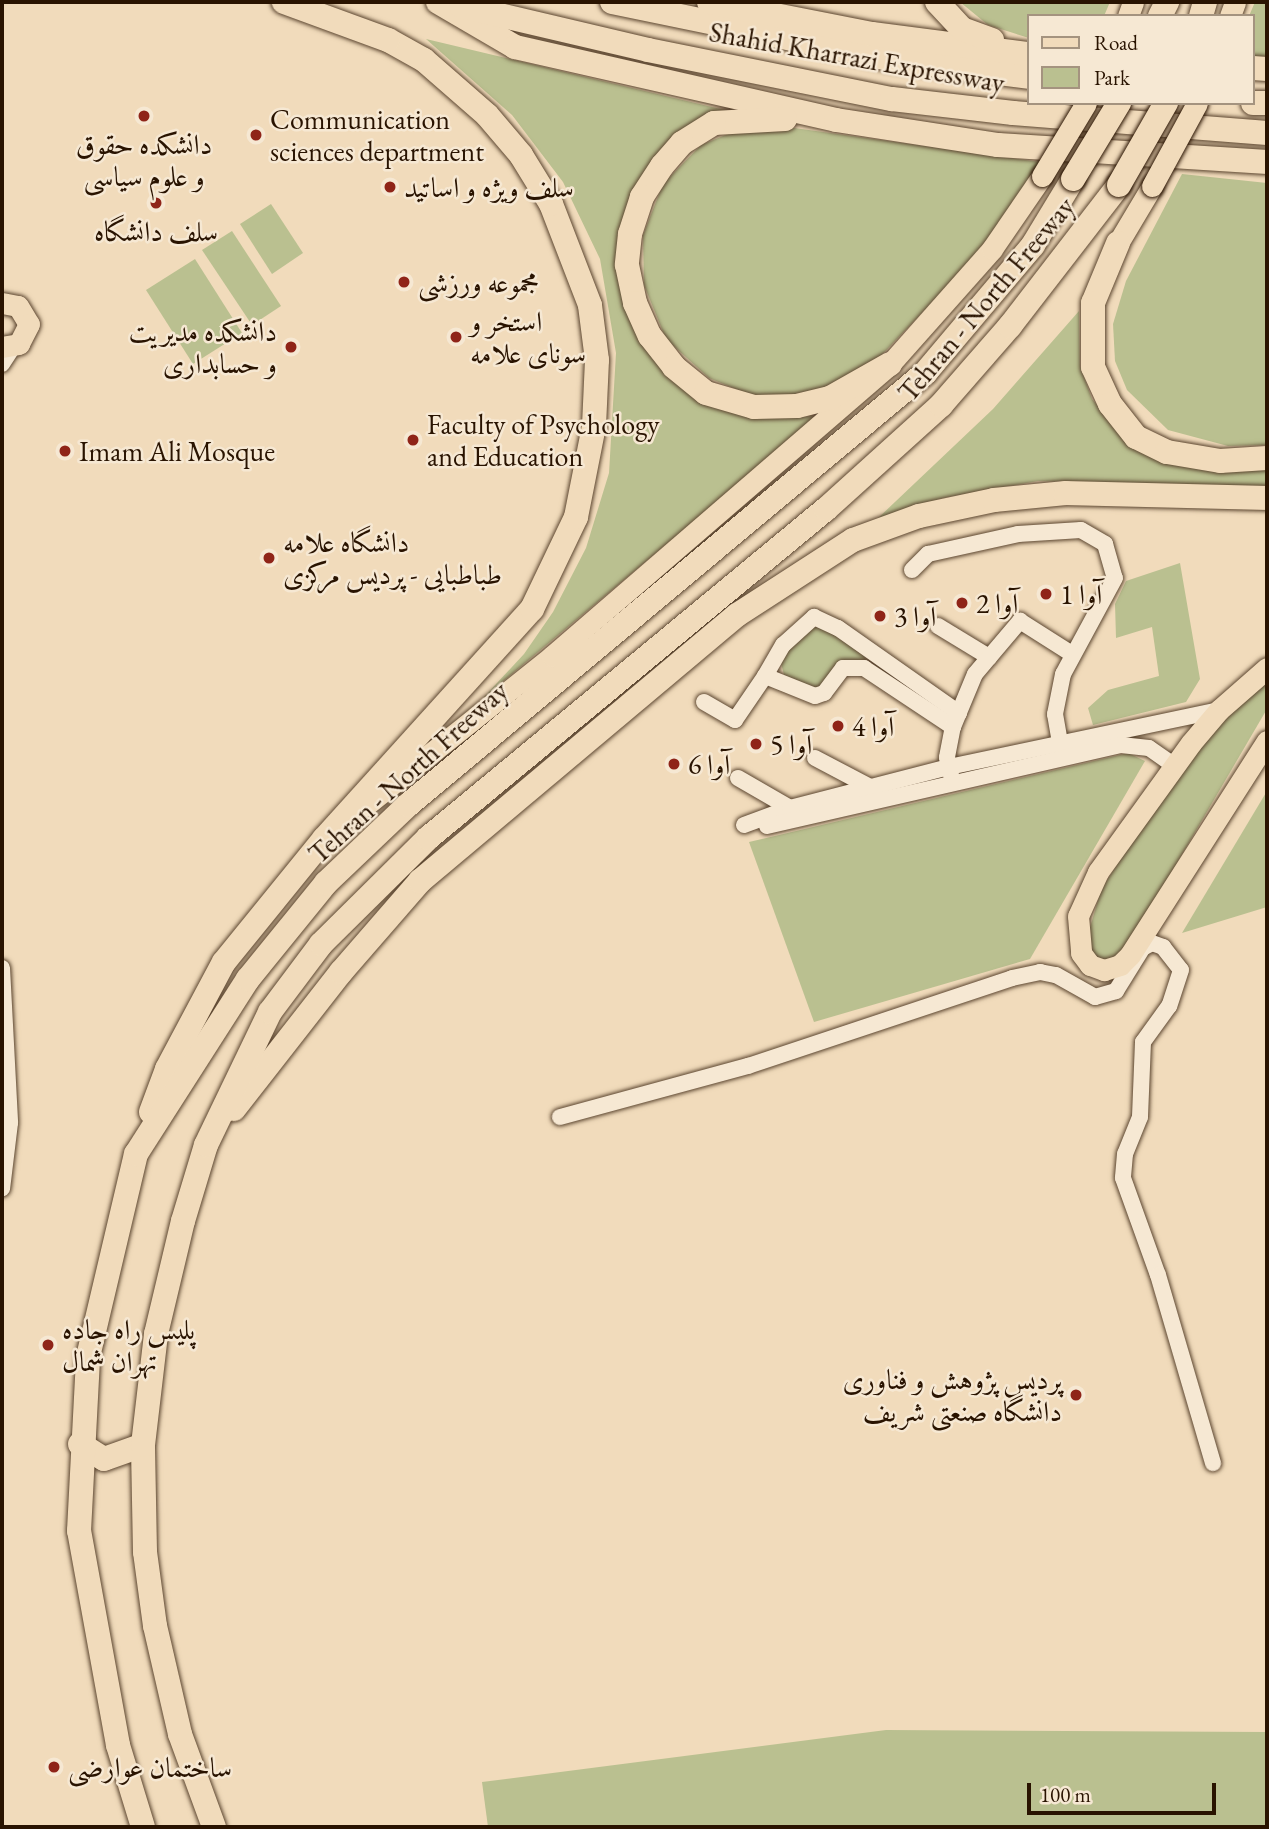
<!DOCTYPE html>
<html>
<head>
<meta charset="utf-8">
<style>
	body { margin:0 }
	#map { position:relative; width:1269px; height:1829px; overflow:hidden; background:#f1dbbb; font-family:"EB Garamond",Amiri,serif }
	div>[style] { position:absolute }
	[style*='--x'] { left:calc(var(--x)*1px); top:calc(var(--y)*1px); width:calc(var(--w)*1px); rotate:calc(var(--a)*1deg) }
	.green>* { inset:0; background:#bac090 }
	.roads { filter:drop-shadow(0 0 2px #5b452f) drop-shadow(0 0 2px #5b452f) }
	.minor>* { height:16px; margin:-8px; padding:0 8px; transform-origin:8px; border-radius:8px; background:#f6e8d3 }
	.major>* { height:21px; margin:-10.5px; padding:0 10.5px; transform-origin:10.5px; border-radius:10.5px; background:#f1dbbb }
	.highway>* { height:24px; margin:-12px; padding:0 12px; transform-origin:12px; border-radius:12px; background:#f1dbbb }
	.bridges { filter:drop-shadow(0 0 2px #291300) drop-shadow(0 0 2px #291300) }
	.major-bridge>* { height:21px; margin:-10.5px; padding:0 10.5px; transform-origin:10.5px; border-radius:10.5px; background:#f1dbbb }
	.highway-bridge>* { height:24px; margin:-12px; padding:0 12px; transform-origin:12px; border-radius:12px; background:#f1dbbb }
	.dots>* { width:19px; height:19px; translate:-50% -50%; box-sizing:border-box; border:4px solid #f6e8d3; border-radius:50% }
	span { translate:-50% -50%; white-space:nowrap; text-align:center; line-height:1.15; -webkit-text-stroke:5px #f6e8d3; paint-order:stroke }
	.street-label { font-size:28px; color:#291300 }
	.poi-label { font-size:28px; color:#291300 }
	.left { translate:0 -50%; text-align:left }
	.right { translate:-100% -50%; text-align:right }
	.frame { position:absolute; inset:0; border:4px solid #291300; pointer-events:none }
	.legend { position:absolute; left:1027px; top:14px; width:228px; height:91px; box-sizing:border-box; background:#f6e8d3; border:2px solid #a4937f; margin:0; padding:9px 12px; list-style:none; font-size:21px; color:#291300 }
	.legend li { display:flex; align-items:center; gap:14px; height:35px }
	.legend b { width:35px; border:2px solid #a4937f }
	.scale { position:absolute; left:1027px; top:1783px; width:189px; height:32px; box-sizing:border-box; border:4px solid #291300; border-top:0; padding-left:9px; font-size:21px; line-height:24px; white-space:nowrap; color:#291300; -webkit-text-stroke:5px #f6e8d3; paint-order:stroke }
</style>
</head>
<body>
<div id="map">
	<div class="green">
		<i style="clip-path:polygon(960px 2px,1110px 2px,1104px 16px,1029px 16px,1029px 38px,988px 25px)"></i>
		<i style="clip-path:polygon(1255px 2px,1267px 2px,1267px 61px,1253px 61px,1253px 16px,1249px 16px)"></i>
		<i style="clip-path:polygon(426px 39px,729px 111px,636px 187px,637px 332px,759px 418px,819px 416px,482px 699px,524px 654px,553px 612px,586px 548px,609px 473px,616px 353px,600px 259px,563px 182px,512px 115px)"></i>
		<i style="clip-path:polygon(787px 127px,1040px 162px,1012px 208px,958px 275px,874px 363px,833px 387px,782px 397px,753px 396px,709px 378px,666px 339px,644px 285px,643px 235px,663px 184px,701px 145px,738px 130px)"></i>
		<i style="clip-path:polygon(1182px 174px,1267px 183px,1267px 445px,1228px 446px,1168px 430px,1127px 390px,1115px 361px,1113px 324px,1126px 281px)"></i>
		<i style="clip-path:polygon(271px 204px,303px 253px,272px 274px,240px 224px)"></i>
		<i style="clip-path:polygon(232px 231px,281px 306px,252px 325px,202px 250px)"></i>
		<i style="clip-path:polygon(195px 259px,242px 333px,193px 364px,146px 290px)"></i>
		<i style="clip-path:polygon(1079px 311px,1080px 366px,1092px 399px,1122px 435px,1267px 465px,1267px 489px,1038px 481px,943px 498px,876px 520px,993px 409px)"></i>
		<i style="clip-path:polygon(1180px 563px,1200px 679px,1186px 702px,1093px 725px,1088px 708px,1108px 690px,1159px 676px,1152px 627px,1116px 638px,1115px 604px,1126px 581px)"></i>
		<i style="clip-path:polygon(807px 626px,822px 627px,860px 647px,868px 664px,845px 660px,833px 668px,823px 685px,811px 689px,785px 679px,780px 659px)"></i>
		<i style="clip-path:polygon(1267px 679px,1267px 709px,1132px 940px,1117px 956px,1104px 962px,1092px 955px,1089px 931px,1101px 890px,1158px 799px,1235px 705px)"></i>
		<i style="clip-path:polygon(1128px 753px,1145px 761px,1030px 959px,814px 1022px,749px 842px)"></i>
		<i style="clip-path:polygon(1267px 791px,1267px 907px,1182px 933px)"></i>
		<i style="clip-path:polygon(886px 1730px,1267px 1732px,1267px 1827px,488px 1827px,482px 1782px)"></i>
	</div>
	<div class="roads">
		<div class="minor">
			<i style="--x:2;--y:364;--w:20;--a:-57"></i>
			<i style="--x:912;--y:570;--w:23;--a:-45"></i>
			<i style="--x:928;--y:554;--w:92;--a:-12.5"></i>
			<i style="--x:1018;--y:534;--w:63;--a:-3.6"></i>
			<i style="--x:1081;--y:530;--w:28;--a:30"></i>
			<i style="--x:1105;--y:544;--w:35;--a:74"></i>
			<i style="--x:1115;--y:578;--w:109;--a:118.4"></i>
			<i style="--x:1063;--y:674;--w:41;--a:101.3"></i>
			<i style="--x:1055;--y:714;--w:41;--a:80.1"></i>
			<i style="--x:938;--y:626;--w:60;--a:31.3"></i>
			<i style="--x:704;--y:702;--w:36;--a:30"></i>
			<i style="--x:735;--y:720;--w:53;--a:-55.7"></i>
			<i style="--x:953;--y:727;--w:107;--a:-146.5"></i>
			<i style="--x:864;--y:668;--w:21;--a:180"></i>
			<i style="--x:843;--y:668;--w:31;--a:127"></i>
			<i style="--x:824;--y:693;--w:9;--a:162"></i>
			<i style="--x:815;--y:696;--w:54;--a:-158.2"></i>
			<i style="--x:765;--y:676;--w:36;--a:-60"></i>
			<i style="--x:783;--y:645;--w:42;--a:-42.1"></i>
			<i style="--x:814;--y:617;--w:26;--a:25"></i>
			<i style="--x:838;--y:628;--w:148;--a:35.1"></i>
			<i style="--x:815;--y:758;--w:62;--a:27.8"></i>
			<i style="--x:951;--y:775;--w:18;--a:-103"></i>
			<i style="--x:947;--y:757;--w:31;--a:-79"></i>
			<i style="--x:953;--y:727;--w:57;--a:-67.5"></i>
			<i style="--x:975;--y:674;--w:70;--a:-49.7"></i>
			<i style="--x:1020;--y:621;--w:62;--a:32.4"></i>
			<i style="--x:738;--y:778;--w:60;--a:30"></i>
			<i style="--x:744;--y:825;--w:49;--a:-20.3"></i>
			<i style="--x:790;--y:808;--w:164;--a:-14.5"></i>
			<i style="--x:949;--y:767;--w:276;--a:-11.9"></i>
			<i style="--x:767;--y:826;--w:363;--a:-12.9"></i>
			<i style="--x:1121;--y:745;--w:28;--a:6"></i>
			<i style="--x:1149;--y:748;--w:29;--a:35"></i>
			<i style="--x:1135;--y:952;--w:19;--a:-28"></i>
			<i style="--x:1152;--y:943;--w:12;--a:20"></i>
			<i style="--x:1163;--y:947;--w:29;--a:52"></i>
			<i style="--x:1181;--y:970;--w:38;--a:108"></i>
			<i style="--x:1169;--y:1006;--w:44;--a:125.8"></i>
			<i style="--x:1143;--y:1042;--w:75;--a:92.3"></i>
			<i style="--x:1140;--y:1117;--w:40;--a:112"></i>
			<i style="--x:1125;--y:1154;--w:24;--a:95"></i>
			<i style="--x:1123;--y:1178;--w:103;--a:70.2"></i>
			<i style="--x:1158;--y:1275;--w:196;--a:73.7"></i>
			<i style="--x:2;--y:968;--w:155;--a:87"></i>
			<i style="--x:10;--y:1123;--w:66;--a:96.9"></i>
			<i style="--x:560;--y:1117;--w:195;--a:-15.2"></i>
			<i style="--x:748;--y:1066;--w:278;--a:-18.4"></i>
			<i style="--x:1012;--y:978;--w:29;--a:-12"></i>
			<i style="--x:1040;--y:972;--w:16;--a:11"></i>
			<i style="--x:1056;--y:975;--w:45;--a:29.4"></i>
			<i style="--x:1095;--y:997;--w:22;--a:-16"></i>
			<i style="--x:1116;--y:991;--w:49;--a:-58.2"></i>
		</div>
		<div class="major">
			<i style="--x:1128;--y:16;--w:15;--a:-70"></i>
			<i style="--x:1230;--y:16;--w:15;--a:-70"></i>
			<i style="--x:1118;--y:243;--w:66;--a:-59.2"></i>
			<i style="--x:2;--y:303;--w:16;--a:11"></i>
			<i style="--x:18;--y:306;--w:21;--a:59"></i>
			<i style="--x:29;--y:324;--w:22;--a:117"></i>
			<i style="--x:19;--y:344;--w:17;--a:170"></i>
			<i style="--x:1267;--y:668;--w:64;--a:138.8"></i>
			<i style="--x:1219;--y:710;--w:43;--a:130.3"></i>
			<i style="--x:1191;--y:743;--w:159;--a:125.8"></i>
			<i style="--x:1098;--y:872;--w:48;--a:114.4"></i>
			<i style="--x:1078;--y:916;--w:37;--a:85"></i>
			<i style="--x:1081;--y:953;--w:15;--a:53"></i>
			<i style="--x:1090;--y:965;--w:15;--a:20"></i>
			<i style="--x:1104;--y:970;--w:17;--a:-17"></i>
			<i style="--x:1120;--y:965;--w:14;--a:-45"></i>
			<i style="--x:1130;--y:955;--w:254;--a:-57.4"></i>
			<i style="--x:365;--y:806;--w:240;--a:-38.7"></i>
			<i style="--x:552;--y:656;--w:447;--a:-40.8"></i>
			<i style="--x:890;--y:364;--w:154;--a:-48.4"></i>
			<i style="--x:992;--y:249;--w:88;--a:-55.6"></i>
		</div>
		<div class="highway">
			<i style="--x:438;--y:2;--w:89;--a:30.3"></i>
			<i style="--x:515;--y:47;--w:329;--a:12.8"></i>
			<i style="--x:836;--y:120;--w:164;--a:8.8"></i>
			<i style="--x:998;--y:145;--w:270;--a:3.6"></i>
			<i style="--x:612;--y:2;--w:283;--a:11.6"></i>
			<i style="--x:889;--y:59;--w:141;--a:7.3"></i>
			<i style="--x:709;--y:2;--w:166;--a:11.1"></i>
			<i style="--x:872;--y:34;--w:158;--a:7.3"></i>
			<i style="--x:937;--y:2;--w:37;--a:47"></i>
			<i style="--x:962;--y:29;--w:32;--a:20"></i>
			<i style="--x:461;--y:6;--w:192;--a:13.2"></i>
			<i style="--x:648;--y:50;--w:249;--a:11.4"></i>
			<i style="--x:892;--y:99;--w:122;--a:6.6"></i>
			<i style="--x:1013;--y:113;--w:255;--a:4.5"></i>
			<i style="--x:1160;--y:16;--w:16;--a:-63"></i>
			<i style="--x:1201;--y:16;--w:15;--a:-74"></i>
			<i style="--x:1253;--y:68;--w:14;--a:4"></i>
			<i style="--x:1253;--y:103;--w:14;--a:0"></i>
			<i style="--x:785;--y:119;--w:71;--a:176.8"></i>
			<i style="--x:714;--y:123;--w:38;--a:148"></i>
			<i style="--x:682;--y:143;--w:30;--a:131"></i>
			<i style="--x:662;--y:166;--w:37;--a:123"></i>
			<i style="--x:642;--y:197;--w:39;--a:108"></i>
			<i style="--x:630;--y:234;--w:31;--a:96"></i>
			<i style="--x:627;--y:265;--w:39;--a:78"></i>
			<i style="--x:635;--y:303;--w:36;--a:66"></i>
			<i style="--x:650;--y:336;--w:39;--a:52"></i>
			<i style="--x:674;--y:367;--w:41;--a:39.1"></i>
			<i style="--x:706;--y:393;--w:50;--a:16.3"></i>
			<i style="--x:754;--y:407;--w:43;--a:-1.3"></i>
			<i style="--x:797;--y:406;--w:34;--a:-14"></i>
			<i style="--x:830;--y:398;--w:69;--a:-29.5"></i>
			<i style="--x:1118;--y:243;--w:65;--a:112.6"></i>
			<i style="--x:1093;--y:303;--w:64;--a:90"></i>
			<i style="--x:1093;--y:367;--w:41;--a:65.3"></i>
			<i style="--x:1110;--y:404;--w:42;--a:51.8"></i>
			<i style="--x:1136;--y:437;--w:34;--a:26"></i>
			<i style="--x:1167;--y:452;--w:54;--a:9.6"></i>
			<i style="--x:1220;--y:461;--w:47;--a:-3.7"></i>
			<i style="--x:234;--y:1109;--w:174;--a:-52"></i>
			<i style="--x:341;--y:972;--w:121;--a:-49"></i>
			<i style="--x:420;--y:881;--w:414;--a:-40"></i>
			<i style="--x:737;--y:615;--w:138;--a:-32.9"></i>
			<i style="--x:853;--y:540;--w:70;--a:-20"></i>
			<i style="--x:919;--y:516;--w:77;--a:-12"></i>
			<i style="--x:994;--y:500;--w:72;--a:-5.6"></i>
			<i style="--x:1066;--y:493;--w:201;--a:1.4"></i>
			<i style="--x:151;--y:1112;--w:46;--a:-69.6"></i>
			<i style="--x:167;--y:1069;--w:121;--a:-62"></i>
			<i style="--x:224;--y:962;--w:159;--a:-50.9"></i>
			<i style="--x:324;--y:839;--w:310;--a:-47.9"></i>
			<i style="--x:532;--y:609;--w:102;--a:-64.4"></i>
			<i style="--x:576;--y:517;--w:93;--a:-78.8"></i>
			<i style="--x:594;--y:426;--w:66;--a:-87.4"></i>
			<i style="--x:597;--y:360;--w:55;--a:-97.3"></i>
			<i style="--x:590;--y:305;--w:108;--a:-111.1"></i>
			<i style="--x:551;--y:204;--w:57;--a:-121.5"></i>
			<i style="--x:521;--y:155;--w:52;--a:-130.4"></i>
			<i style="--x:487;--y:115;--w:84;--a:-138.9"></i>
			<i style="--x:424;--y:60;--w:41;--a:-150.9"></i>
			<i style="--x:388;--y:40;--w:111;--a:-159.9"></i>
			<i style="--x:80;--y:1444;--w:28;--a:32"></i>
			<i style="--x:104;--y:1459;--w:41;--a:-19.7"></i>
			<i style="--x:143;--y:1827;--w:86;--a:-107"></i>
			<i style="--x:118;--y:1745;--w:218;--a:-100.3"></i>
			<i style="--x:79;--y:1531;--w:174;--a:-87"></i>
			<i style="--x:88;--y:1357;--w:209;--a:-76.7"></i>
			<i style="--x:136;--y:1154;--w:208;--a:-57.4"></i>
			<i style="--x:248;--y:979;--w:124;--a:-50.9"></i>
			<i style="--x:326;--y:883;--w:113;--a:-43.6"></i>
			<i style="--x:408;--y:805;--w:674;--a:-39.88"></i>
			<i style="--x:925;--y:373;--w:167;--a:-49.8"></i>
			<i style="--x:1033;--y:245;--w:77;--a:-58.8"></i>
			<i style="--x:214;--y:1827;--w:99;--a:-110.1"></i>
			<i style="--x:180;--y:1734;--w:111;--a:-103"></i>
			<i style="--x:155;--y:1626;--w:75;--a:-97.7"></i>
			<i style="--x:145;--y:1552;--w:107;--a:-91.1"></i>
			<i style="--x:143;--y:1445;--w:112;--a:-83.3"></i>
			<i style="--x:156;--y:1334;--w:116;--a:-76.6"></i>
			<i style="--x:183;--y:1221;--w:79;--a:-73.2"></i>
			<i style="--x:206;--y:1145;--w:148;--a:-64.3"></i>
			<i style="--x:270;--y:1012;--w:85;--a:-53.1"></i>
			<i style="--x:321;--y:944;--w:151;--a:-44.7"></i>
			<i style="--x:428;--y:838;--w:516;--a:-39.58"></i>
			<i style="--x:826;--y:509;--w:155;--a:-42.1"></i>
			<i style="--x:941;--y:405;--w:105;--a:-48.9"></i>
			<i style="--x:1010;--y:326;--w:178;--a:-52.3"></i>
		</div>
	</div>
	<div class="bridges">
		<div class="major-bridge">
			<i style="--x:1042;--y:176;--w:85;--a:-58.9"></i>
			<i style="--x:1152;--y:186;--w:94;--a:-61.5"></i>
		</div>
		<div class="highway-bridge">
			<i style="--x:1073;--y:179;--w:89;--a:-58.8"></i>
			<i style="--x:1119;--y:185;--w:95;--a:-60.2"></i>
		</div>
	</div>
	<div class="dots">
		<i style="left:144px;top:116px;background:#8f2418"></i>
		<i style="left:256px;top:135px;background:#8f2418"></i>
		<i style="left:390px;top:187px;background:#8f2418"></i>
		<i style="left:156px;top:203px;background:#8f2418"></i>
		<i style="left:404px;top:282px;background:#8f2418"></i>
		<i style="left:456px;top:337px;background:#8f2418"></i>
		<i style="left:291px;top:347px;background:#8f2418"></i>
		<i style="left:413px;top:440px;background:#8f2418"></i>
		<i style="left:65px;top:451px;background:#8f2418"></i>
		<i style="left:269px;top:558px;background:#8f2418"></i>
		<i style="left:1046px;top:594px;background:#8f2418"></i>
		<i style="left:962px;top:603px;background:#8f2418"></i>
		<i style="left:880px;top:616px;background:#8f2418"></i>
		<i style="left:838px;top:726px;background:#8f2418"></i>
		<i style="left:756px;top:744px;background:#8f2418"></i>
		<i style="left:674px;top:764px;background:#8f2418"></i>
		<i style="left:48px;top:1345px;background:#8f2418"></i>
		<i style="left:1076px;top:1395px;background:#8f2418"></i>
		<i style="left:54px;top:1767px;background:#8f2418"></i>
	</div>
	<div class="street-label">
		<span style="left:857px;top:57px;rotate:10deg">Shahid Kharrazi Expressway</span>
		<span style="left:986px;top:299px;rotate:-50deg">Tehran - North Freeway</span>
		<span style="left:408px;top:772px;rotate:-42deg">Tehran - North Freeway</span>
	</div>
	<div class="poi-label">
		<span class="left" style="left:270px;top:135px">Communication<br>sciences department</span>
		<span style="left:144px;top:160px">دانشکده حقوق<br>و علوم سیاسی</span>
		<span class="left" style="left:404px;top:187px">سلف ویژه و اساتید</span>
		<span style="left:156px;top:231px">سلف دانشگاه</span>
		<span class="left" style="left:418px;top:282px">مجموعه ورزشی</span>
		<span class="left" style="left:470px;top:337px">استخر و<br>سونای علامه</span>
		<span class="right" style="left:277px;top:347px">دانشکده مدیریت<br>و حسابداری</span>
		<span class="left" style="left:427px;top:440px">Faculty of Psychology<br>and Education</span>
		<span class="left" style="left:79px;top:451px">Imam Ali Mosque</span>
		<span class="left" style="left:283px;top:558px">دانشگاه علامه<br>طباطبایی - پردیس مرکزی</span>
		<span class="left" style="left:1060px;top:594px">آوا 1</span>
		<span class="left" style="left:976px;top:603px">آوا 2</span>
		<span class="left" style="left:894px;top:616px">آوا 3</span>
		<span class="left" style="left:852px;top:726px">آوا 4</span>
		<span class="left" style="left:770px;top:744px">آوا 5</span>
		<span class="left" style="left:688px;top:764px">آوا 6</span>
		<span class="left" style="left:62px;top:1345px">پلیس راه جاده<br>تهران شمال</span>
		<span class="right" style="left:1062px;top:1395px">پردیس پژوهش و فناوری<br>دانشگاه صنعتی شریف</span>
		<span class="left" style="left:68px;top:1767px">ساختمان عوارضی</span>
	</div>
	<div class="frame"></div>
	<ul class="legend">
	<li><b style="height:9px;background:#f1dbbb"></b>Road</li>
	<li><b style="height:19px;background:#bac090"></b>Park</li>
	</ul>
	<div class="scale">100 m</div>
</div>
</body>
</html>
